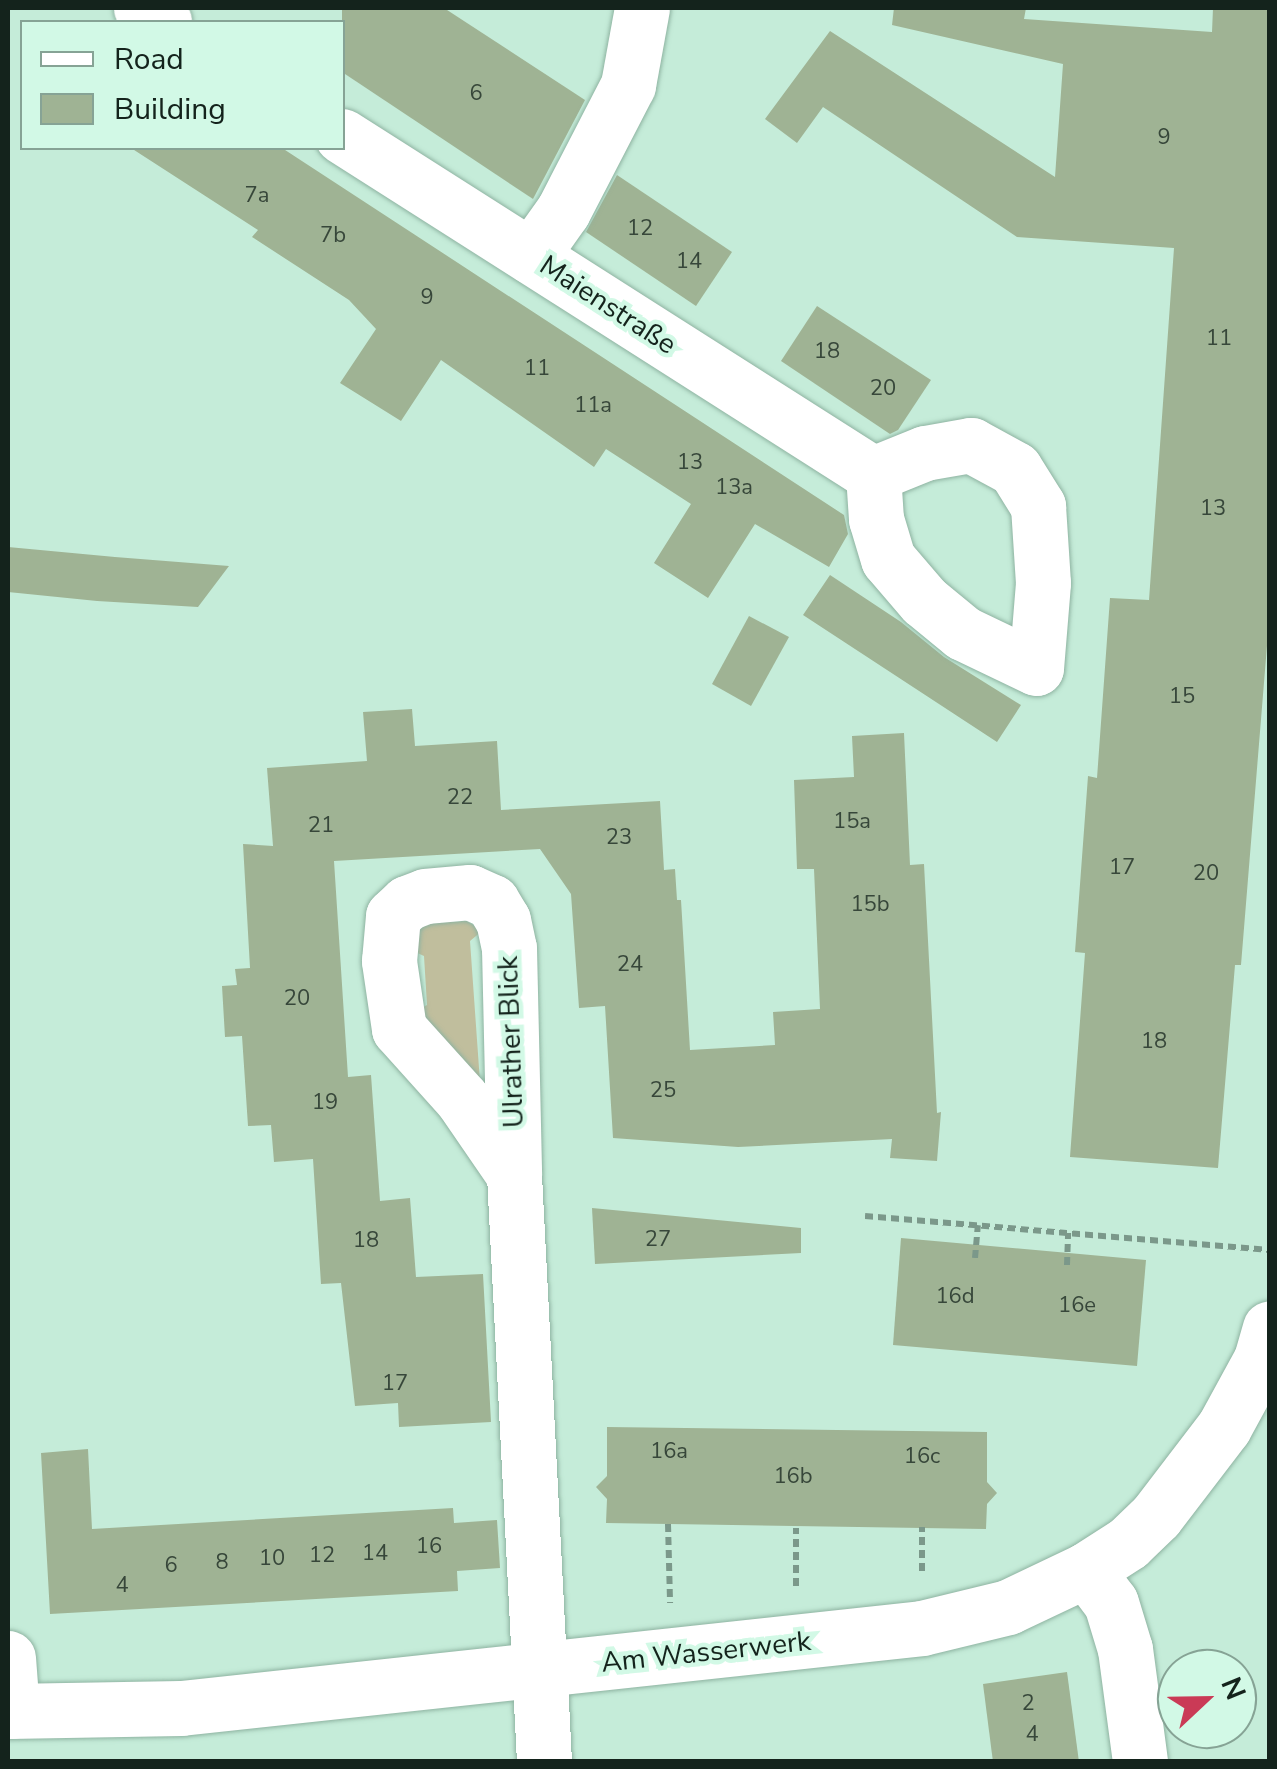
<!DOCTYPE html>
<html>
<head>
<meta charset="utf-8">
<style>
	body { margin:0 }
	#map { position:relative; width:1277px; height:1769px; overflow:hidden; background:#c5ecd9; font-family:"Nunito Sans",sans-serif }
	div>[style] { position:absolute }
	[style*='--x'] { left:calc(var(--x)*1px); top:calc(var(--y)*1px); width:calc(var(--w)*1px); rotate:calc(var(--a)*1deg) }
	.green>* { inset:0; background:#c0be9d }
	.building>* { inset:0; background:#9fb394 }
	.path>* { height:6px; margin-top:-3px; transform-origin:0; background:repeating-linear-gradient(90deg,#7b988a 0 8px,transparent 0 13px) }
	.roads { filter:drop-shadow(0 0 2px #8eb3a1) drop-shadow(0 0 2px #8eb3a1) }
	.minor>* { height:55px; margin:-27.5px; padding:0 27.5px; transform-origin:27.5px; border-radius:27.5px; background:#fff }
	span { translate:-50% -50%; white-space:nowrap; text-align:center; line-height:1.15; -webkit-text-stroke:9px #d2f9e6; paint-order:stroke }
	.number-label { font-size:22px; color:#37473a }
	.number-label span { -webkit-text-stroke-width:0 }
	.street-label { font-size:28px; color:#14231c }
	.frame { position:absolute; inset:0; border:10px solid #14231c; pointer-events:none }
	.legend { position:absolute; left:20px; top:20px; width:325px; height:130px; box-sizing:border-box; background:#d2f9e6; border:2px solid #86a395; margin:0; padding:12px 18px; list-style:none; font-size:30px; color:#14231c }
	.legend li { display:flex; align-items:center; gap:20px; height:50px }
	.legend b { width:50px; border:2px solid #86a395 }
	.north { position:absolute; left:1157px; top:1649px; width:100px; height:100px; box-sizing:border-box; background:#d2f9e6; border:2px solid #86a395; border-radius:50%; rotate:68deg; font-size:28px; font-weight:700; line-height:40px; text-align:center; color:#14231c }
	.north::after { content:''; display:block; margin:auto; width:35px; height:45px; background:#ca3a56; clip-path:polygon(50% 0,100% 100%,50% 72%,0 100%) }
</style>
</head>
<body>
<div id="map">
	<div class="green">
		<i style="clip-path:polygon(467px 921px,482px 931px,470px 941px,480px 1082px,492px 1082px,489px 1095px,413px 1013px,427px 1005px,424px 956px,413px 951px,419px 929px,430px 923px)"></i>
	</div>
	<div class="building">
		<i style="clip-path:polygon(342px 8px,444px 8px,585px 100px,533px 199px,342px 72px)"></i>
		<i style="clip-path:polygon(894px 8px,1026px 8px,1024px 19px,1212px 32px,1213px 8px,1270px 8px,1270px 609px,1241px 965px,1235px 965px,1218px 1168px,1070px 1157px,1085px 953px,1075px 952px,1088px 776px,1097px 778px,1110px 598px,1149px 600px,1174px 248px,1017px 237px,823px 107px,797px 143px,765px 119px,830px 31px,1055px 177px,1063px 64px,892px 25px)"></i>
		<i style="clip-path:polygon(131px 148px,282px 148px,844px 515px,848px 534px,829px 567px,755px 524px,708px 598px,654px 563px,691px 504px,606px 449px,594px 467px,441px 360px,401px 421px,340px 383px,376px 329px,349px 300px,252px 237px,258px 230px)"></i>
		<i style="clip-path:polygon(617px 175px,732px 252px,696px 306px,586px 232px)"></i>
		<i style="clip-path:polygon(817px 306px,931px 380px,898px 430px,890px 434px,781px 361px)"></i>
		<i style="clip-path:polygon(8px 547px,115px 557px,229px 566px,198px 607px,97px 601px,8px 592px)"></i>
		<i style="clip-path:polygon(830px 575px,901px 622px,944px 657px,1021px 705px,997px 742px,803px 615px)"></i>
		<i style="clip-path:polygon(749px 616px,789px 637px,751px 706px,712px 684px)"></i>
		<i style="clip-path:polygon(412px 709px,415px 746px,497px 741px,501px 810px,660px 801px,664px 870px,675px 869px,677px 900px,681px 900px,690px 1050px,775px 1045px,773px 1012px,820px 1009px,814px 869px,797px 869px,794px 780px,854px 777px,852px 736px,904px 733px,910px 865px,924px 864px,937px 1113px,941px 1112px,937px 1161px,890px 1158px,892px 1139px,738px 1147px,613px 1138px,605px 1006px,579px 1008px,571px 894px,540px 849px,334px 861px,348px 1077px,371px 1075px,380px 1201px,410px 1198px,416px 1277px,483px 1274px,491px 1422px,399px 1427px,398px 1403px,355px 1406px,341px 1283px,321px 1284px,313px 1159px,274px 1162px,271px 1125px,248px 1126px,242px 1036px,225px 1037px,222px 986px,237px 985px,235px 969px,250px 968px,243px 844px,273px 846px,267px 768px,367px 761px,363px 712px)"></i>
		<i style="clip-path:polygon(592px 1208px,801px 1228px,801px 1253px,595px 1264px)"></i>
		<i style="clip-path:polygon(901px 1238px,1146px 1260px,1137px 1366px,893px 1345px)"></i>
		<i style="clip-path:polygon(607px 1427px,987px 1432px,987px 1482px,997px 1493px,987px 1504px,986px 1529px,606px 1523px,607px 1499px,596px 1487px,607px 1476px)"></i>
		<i style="clip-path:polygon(88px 1449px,92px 1529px,453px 1508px,454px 1523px,497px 1520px,500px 1568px,457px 1571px,458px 1591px,50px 1614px,41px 1453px)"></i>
		<i style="clip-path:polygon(1067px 1672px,1079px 1762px,993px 1762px,983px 1684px)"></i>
	</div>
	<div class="path">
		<i style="--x:865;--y:1216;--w:406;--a:4.8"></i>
		<i style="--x:975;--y:1258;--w:33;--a:-85"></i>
		<i style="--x:1067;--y:1265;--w:32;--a:-88"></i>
		<i style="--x:668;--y:1524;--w:79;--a:88.5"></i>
		<i style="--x:922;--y:1571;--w:44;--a:-90"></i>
		<i style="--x:796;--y:1586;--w:58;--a:-90"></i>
	</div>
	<div class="roads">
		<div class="minor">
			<i style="--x:141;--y:8;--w:27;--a:31"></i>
			<i style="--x:342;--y:136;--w:629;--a:32.48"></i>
			<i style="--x:531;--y:256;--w:55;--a:-54.6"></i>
			<i style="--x:563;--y:211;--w:142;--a:-62.7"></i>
			<i style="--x:628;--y:85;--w:78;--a:-79.7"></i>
			<i style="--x:971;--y:445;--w:50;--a:28.6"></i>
			<i style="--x:1015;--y:469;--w:44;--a:58.1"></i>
			<i style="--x:1038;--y:506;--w:77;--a:86.3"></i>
			<i style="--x:1043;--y:583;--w:85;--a:94.7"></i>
			<i style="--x:1036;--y:668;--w:81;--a:-154.4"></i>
			<i style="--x:963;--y:633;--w:50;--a:-140.6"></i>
			<i style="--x:924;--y:601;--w:55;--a:-130.6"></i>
			<i style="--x:888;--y:559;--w:42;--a:-106.7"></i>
			<i style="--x:876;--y:519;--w:45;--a:-93.8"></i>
			<i style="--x:873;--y:474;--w:56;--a:-22"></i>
			<i style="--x:925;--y:453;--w:47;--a:-9.9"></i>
			<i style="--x:514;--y:1175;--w:92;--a:-124.4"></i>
			<i style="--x:462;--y:1099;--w:94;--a:-132"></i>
			<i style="--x:399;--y:1029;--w:69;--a:-98.4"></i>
			<i style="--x:389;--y:961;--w:45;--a:-84.9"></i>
			<i style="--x:393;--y:916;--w:19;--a:-43"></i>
			<i style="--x:407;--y:903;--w:19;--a:-21"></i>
			<i style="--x:425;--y:896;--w:45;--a:-5.1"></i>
			<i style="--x:470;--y:892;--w:24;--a:24"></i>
			<i style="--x:492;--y:902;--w:21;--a:59"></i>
			<i style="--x:503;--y:920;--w:29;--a:78"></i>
			<i style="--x:509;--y:948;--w:227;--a:88.7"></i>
			<i style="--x:514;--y:1175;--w:588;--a:87.07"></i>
			<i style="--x:1086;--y:1570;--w:41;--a:52.9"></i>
			<i style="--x:1111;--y:1603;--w:48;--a:73.1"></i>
			<i style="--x:1125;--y:1649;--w:114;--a:82.4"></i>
			<i style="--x:8;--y:1658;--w:53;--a:85.7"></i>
			<i style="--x:8;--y:1711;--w:173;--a:-1"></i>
			<i style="--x:181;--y:1708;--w:745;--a:-6.16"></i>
			<i style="--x:922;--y:1628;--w:89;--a:-13.7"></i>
			<i style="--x:1008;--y:1607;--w:86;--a:-25.4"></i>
			<i style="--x:1086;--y:1570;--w:50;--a:-32.7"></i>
			<i style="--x:1128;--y:1543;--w:39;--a:-44"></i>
			<i style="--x:1156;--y:1516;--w:112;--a:-52.6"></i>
			<i style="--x:1224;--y:1427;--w:77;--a:-61.4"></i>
			<i style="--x:1261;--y:1359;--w:32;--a:-74"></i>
		</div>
	</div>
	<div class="number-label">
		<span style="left:476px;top:94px">6</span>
		<span style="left:1164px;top:138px">9</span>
		<span style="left:257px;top:196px">7a</span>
		<span style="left:640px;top:229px">12</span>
		<span style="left:333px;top:236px">7b</span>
		<span style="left:689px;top:262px">14</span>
		<span style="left:427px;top:298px">9</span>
		<span style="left:1219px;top:339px">11</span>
		<span style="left:827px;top:352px">18</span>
		<span style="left:537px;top:369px">11</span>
		<span style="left:883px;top:389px">20</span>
		<span style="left:593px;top:406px">11a</span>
		<span style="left:690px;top:463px">13</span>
		<span style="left:734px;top:488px">13a</span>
		<span style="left:1213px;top:509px">13</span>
		<span style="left:1182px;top:697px">15</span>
		<span style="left:460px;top:798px">22</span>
		<span style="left:852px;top:822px">15a</span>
		<span style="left:321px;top:826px">21</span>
		<span style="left:619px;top:838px">23</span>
		<span style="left:1122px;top:868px">17</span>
		<span style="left:1206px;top:874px">20</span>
		<span style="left:870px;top:905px">15b</span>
		<span style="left:630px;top:965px">24</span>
		<span style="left:297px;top:999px">20</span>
		<span style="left:1154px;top:1042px">18</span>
		<span style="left:663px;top:1091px">25</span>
		<span style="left:325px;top:1103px">19</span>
		<span style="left:658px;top:1240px">27</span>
		<span style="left:366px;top:1241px">18</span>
		<span style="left:955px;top:1297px">16d</span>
		<span style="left:1077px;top:1306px">16e</span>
		<span style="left:395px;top:1384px">17</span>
		<span style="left:669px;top:1452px">16a</span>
		<span style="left:922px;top:1457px">16c</span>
		<span style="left:793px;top:1477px">16b</span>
		<span style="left:429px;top:1547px">16</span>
		<span style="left:375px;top:1554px">14</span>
		<span style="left:322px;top:1556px">12</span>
		<span style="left:272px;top:1559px">10</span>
		<span style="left:222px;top:1563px">8</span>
		<span style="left:171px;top:1566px">6</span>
		<span style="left:122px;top:1586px">4</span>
		<span style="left:1028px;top:1704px">2</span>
		<span style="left:1032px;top:1735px">4</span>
	</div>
	<div class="street-label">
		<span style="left:608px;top:305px;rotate:33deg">Maienstraße</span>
		<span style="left:511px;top:1042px;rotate:-92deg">Ulrather Blick</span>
		<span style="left:706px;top:1652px;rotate:-6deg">Am Wasserwerk</span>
	</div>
	<div class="frame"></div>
	<ul class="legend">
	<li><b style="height:12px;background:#fff"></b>Road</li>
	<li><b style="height:28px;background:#9fb394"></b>Building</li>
	</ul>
	<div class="north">N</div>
</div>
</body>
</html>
